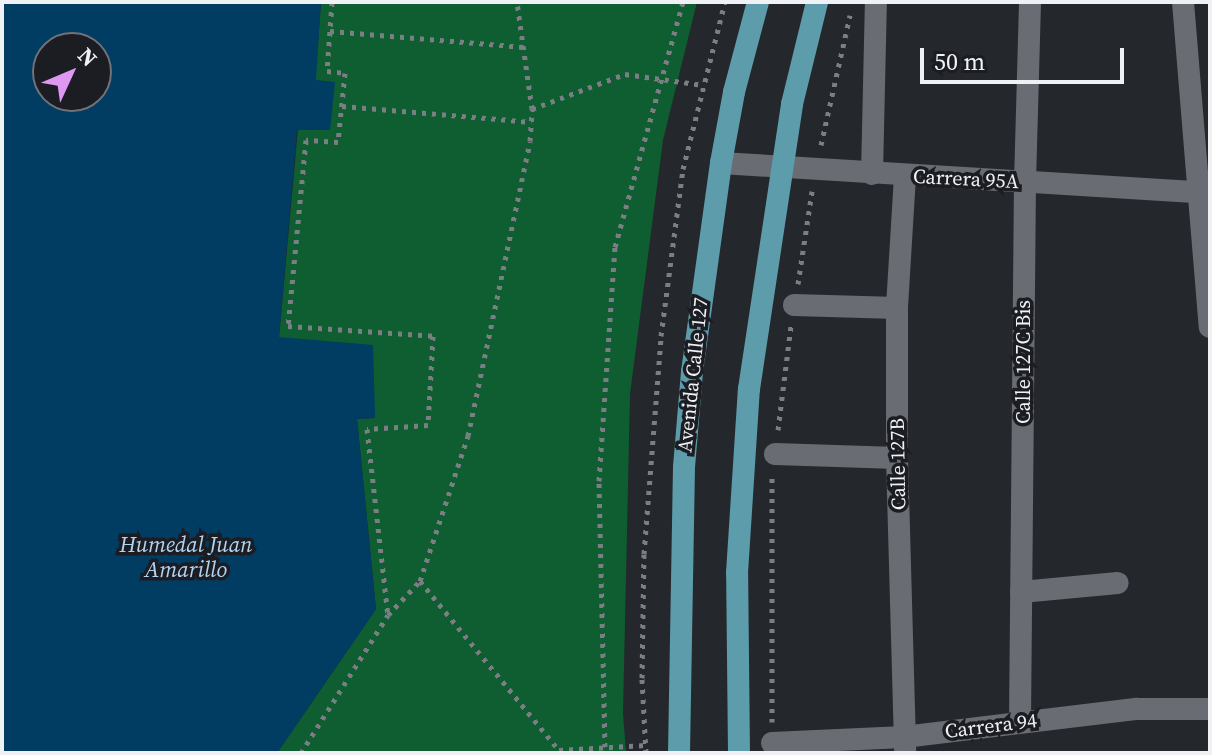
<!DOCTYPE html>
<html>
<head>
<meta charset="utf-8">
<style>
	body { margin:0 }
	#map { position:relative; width:1212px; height:755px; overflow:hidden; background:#24272c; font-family:"Source Serif 4",serif }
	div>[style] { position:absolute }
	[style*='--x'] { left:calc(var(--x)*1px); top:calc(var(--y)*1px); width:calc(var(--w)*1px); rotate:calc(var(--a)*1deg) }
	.green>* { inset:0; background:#0f5e31 }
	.water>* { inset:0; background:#013c63 }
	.path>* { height:5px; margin-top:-2.5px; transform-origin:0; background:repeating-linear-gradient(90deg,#7b7e83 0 4px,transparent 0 10px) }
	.minor>* { height:22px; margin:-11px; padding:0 11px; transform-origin:11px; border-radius:11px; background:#696c73 }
	.tertiary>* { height:22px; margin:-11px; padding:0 11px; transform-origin:11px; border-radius:11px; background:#696c73 }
	.primary>* { height:22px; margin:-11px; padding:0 11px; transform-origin:11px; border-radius:11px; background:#5d9caa }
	span { translate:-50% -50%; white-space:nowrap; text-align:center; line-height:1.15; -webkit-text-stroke:7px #1b1d23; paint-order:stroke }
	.street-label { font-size:20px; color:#eff1f5 }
	.water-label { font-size:22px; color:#b2d4f2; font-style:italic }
	.frame { position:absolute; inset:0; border:4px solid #eff1f5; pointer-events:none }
	.north { position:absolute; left:32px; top:32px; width:80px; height:80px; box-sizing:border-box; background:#1b1d23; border:2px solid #707277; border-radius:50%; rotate:46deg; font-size:22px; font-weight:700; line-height:32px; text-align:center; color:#eff1f5 }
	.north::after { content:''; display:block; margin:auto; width:28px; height:36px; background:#de98f2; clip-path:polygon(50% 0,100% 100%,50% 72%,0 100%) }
	.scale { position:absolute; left:920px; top:48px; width:204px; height:36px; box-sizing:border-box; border:4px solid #eff1f5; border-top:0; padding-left:10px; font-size:24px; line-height:28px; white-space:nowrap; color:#eff1f5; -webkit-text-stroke:6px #1b1d23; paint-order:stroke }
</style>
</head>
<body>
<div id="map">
	<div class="green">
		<i style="clip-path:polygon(321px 2px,697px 2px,663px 140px,630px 394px,623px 713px,626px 753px,277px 753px,376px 609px,357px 419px,374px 418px,279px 338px,298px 129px,330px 130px,315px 81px)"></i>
	</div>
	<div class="water">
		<i style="clip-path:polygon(evenodd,2px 2px,321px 2px,316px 80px,335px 82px,330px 130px,297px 130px,279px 337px,373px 345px,375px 418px,357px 419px,376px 609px,277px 753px,2px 753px,2px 2px,48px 48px,96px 48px,96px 96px,48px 96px,48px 48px)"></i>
	</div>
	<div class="path">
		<i style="--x:332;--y:2;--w:69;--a:94.1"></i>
		<i style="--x:327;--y:71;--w:18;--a:6"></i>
		<i style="--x:345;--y:73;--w:69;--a:95.8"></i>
		<i style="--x:338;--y:142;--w:32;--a:-176"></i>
		<i style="--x:306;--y:140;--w:187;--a:95.5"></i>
		<i style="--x:288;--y:326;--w:145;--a:3.9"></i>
		<i style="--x:433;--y:336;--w:89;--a:93.2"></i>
		<i style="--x:428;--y:425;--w:61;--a:176.2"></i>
		<i style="--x:367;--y:429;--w:187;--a:83.6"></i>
		<i style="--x:330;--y:31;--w:194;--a:4.7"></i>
		<i style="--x:342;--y:106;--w:190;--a:4.8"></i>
		<i style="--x:532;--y:109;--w:99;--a:-20.6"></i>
		<i style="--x:625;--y:74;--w:79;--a:8"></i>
		<i style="--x:821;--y:145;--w:133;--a:-77.4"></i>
		<i style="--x:798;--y:284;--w:94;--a:-81.4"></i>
		<i style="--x:778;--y:430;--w:106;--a:-82.9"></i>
		<i style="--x:420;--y:581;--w:219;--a:50.6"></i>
		<i style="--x:559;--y:750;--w:87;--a:-3.3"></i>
		<i style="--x:772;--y:722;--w:246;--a:-90"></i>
		<i style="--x:605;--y:747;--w:266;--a:-91.3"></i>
		<i style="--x:599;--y:481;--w:235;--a:-86.1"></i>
		<i style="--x:615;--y:247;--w:254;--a:-74.5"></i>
		<i style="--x:301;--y:753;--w:163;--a:-57.8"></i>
		<i style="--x:388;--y:615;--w:47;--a:-46.7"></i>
		<i style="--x:420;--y:581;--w:153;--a:-71.7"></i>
		<i style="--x:468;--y:436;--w:301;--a:-78.1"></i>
		<i style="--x:530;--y:141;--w:32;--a:-86"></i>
		<i style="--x:532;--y:109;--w:108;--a:-98"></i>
		<i style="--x:646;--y:753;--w:75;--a:-93.1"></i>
		<i style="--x:642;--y:678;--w:124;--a:-89.1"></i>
		<i style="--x:644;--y:554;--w:219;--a:-85.5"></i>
		<i style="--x:661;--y:336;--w:168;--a:-82.5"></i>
		<i style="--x:683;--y:169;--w:172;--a:-75.9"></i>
	</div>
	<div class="minor">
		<i style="--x:1183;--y:2;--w:326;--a:85.3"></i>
		<i style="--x:872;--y:174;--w:172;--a:-88.7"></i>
		<i style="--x:905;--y:176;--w:132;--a:93.5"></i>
		<i style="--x:897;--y:308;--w:150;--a:90"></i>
		<i style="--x:897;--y:458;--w:295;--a:88.4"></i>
		<i style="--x:794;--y:305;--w:103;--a:1.7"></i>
		<i style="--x:775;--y:454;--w:122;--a:1.9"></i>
		<i style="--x:1021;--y:592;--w:97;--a:-5.3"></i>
		<i style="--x:1020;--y:721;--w:539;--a:-89.47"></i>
		<i style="--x:1025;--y:182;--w:180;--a:-88.4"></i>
		<i style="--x:772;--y:743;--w:132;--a:-2.6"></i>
		<i style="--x:904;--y:737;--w:235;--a:-6.9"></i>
		<i style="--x:1137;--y:709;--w:73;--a:0"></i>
	</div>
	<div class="tertiary">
		<i style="--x:721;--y:163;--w:490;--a:3.5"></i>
	</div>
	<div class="primary">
		<i style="--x:679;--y:753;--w:286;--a:-89"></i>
		<i style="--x:684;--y:467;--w:95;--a:-85.2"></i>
		<i style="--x:692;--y:372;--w:211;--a:-82.1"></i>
		<i style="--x:721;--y:163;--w:72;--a:-79.6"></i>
		<i style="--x:734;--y:92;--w:93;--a:-75.1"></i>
		<i style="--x:739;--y:753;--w:180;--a:-90.6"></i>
		<i style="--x:737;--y:573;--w:184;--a:-86.3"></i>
		<i style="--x:749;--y:389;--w:288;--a:-81.4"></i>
		<i style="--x:792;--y:104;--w:105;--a:-76.2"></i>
	</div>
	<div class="street-label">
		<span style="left:966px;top:179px;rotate:3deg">Carrera 95A</span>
		<span style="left:1023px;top:362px;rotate:-90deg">Calle 127C Bis</span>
		<span style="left:693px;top:375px;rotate:-84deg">Avenida Calle 127</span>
		<span style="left:898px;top:464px;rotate:-91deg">Calle 127B</span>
		<span style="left:991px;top:726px;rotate:-7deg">Carrera 94</span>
	</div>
	<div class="water-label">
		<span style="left:186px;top:557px">Humedal Juan<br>Amarillo</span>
	</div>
	<div class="frame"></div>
	<div class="north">N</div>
	<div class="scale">50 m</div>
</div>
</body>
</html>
